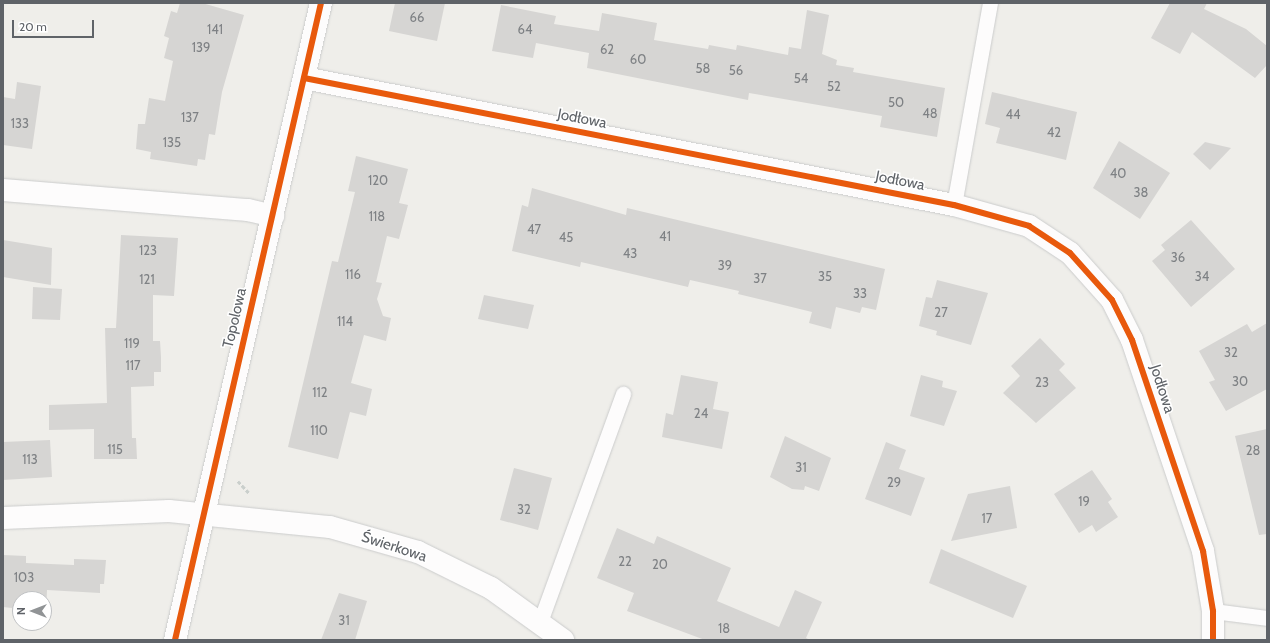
<!DOCTYPE html>
<html>
<head>
<meta charset="utf-8">
<style>
	body { margin:0 }
	#map { position:relative; width:1270px; height:643px; overflow:hidden; background:#efeeea; font-family:Cabin,sans-serif }
	div>[style] { position:absolute }
	[style*='--x'] { left:calc(var(--x)*1px); top:calc(var(--y)*1px); width:calc(var(--w)*1px); rotate:calc(var(--a)*1deg) }
	.building>* { inset:0; background:#d6d5d3 }
	.path>* { height:2.5px; margin-top:-1.25px; transform-origin:0; background:repeating-linear-gradient(90deg,#cacfcc 0 4px,transparent 0 6px) }
	.roads { filter:drop-shadow(0 0 1px #cbcccc) drop-shadow(0 0 1px #cbcccc) }
	.lane>* { height:15px; margin:-7.5px; padding:0 7.5px; transform-origin:7.5px; border-radius:7.5px; background:#fdfcfc }
	.street>* { height:22px; margin:-11px; padding:0 11px; transform-origin:11px; border-radius:11px; background:#fdfcfc }
	.cycleway>* { height:6px; margin:-3px; padding:0 3px; transform-origin:3px; border-radius:3px; background:#e8590c }
	span { translate:-50% -50%; white-space:nowrap; text-align:center; line-height:1.15; -webkit-text-stroke:3px #fff; paint-order:stroke }
	.number-label { font-size:13px; color:#7e8184 }
	.number-label span { -webkit-text-stroke-width:0 }
	.street-label { font-size:15px; color:#5f6368 }
	.frame { position:absolute; inset:0; border:4px solid #5f6368; pointer-events:none }
	.north { position:absolute; left:12px; top:591px; width:40px; height:40px; box-sizing:border-box; background:#fff; border:1px solid #bfc1c3; border-radius:50%; rotate:270deg; font-size:11px; font-weight:700; line-height:16px; text-align:center; color:#5f6368 }
	.north::after { content:''; display:block; margin:auto; width:14px; height:18px; background:#919496; clip-path:polygon(50% 0,100% 100%,50% 72%,0 100%) }
	.scale { position:absolute; left:12px; top:20px; width:82px; height:18px; box-sizing:border-box; border:2px solid #5f6368; border-top:0; padding-left:5px; font-size:12px; line-height:14px; white-space:nowrap; color:#5f6368; -webkit-text-stroke:3px #fff; paint-order:stroke }
</style>
</head>
<body>
<div id="map">
	<div class="building">
		<i style="clip-path:polygon(180px 3px,202px 3px,244px 15px,222px 92px,215px 135px,209px 134px,205px 160px,198px 159px,197px 166px,150px 159px,151px 152px,136px 149px,138px 124px,145px 124px,149px 98px,165px 101px,173px 61px,164px 58px,169px 38px,164px 36px,171px 11px,177px 13px)"></i>
		<i style="clip-path:polygon(395px 3px,445px 3px,437px 41px,389px 31px)"></i>
		<i style="clip-path:polygon(1170px 3px,1207px 3px,1204px 9px,1246px 29px,1267px 46px,1267px 65px,1255px 78px,1192px 32px,1180px 54px,1151px 38px)"></i>
		<i style="clip-path:polygon(501px 5px,556px 16px,554px 24px,599px 31px,602px 13px,657px 23px,654px 40px,708px 49px,709px 45px,736px 50px,737px 45px,788px 55px,789px 47px,801px 49px,807px 10px,829px 15px,822px 54px,837px 60px,836px 65px,854px 68px,853px 72px,945px 88px,937px 137px,880px 127px,882px 116px,749px 93px,748px 100px,587px 68px,589px 53px,536px 43px,533px 58px,492px 51px)"></i>
		<i style="clip-path:polygon(17px 82px,41px 86px,32px 149px,3px 145px,3px 97px,15px 99px)"></i>
		<i style="clip-path:polygon(992px 92px,1077px 112px,1066px 160px,996px 143px,1000px 128px,985px 124px)"></i>
		<i style="clip-path:polygon(1119px 141px,1170px 173px,1140px 219px,1093px 188px)"></i>
		<i style="clip-path:polygon(1205px 142px,1231px 148px,1210px 170px,1193px 154px)"></i>
		<i style="clip-path:polygon(356px 156px,408px 169px,399px 203px,408px 205px,399px 239px,387px 236px,376px 282px,382px 283px,377px 299px,383px 316px,391px 318px,386px 341px,364px 335px,351px 383px,372px 389px,366px 416px,350px 412px,338px 459px,288px 447px,332px 261px,338px 262px,355px 192px,348px 191px)"></i>
		<i style="clip-path:polygon(532px 188px,626px 215px,627px 208px,885px 269px,876px 310px,862px 307px,860px 313px,836px 307px,831px 329px,809px 323px,812px 312px,738px 294px,739px 291px,690px 280px,688px 287px,581px 262px,580px 267px,512px 251px,522px 205px,528px 207px)"></i>
		<i style="clip-path:polygon(1191px 220px,1235px 269px,1191px 307px,1152px 261px,1165px 250px,1161px 245px)"></i>
		<i style="clip-path:polygon(121px 235px,178px 238px,174px 296px,153px 295px,153px 341px,160px 341px,161px 357px,161px 372px,154px 372px,154px 386px,131px 387px,132px 438px,136px 438px,137px 459px,94px 459px,94px 429px,49px 430px,49px 405px,107px 403px,105px 328px,116px 328px)"></i>
		<i style="clip-path:polygon(3px 240px,52px 248px,51px 285px,3px 277px)"></i>
		<i style="clip-path:polygon(937px 280px,988px 293px,971px 345px,936px 335px,937px 331px,919px 326px,926px 297px,932px 298px)"></i>
		<i style="clip-path:polygon(33px 287px,62px 289px,60px 320px,32px 319px)"></i>
		<i style="clip-path:polygon(484px 295px,534px 305px,528px 329px,478px 319px)"></i>
		<i style="clip-path:polygon(1267px 323px,1267px 389px,1226px 411px,1209px 382px,1215px 380px,1199px 351px,1247px 324px,1252px 332px)"></i>
		<i style="clip-path:polygon(1040px 338px,1065px 364px,1059px 370px,1076px 388px,1036px 423px,1003px 393px,1020px 376px,1011px 366px)"></i>
		<i style="clip-path:polygon(681px 375px,718px 382px,713px 409px,729px 412px,722px 449px,662px 437px,666px 413px,673px 415px)"></i>
		<i style="clip-path:polygon(921px 375px,943px 381px,942px 387px,957px 391px,944px 426px,910px 416px)"></i>
		<i style="clip-path:polygon(1267px 429px,1267px 534px,1259px 535px,1235px 436px)"></i>
		<i style="clip-path:polygon(785px 436px,831px 458px,819px 491px,805px 486px,804px 490px,792px 489px,770px 477px)"></i>
		<i style="clip-path:polygon(50px 440px,52px 477px,3px 480px,3px 442px)"></i>
		<i style="clip-path:polygon(886px 442px,906px 450px,899px 469px,925px 478px,911px 516px,865px 499px)"></i>
		<i style="clip-path:polygon(514px 468px,552px 478px,538px 530px,500px 520px)"></i>
		<i style="clip-path:polygon(1092px 470px,1112px 499px,1108px 502px,1118px 517px,1096px 532px,1092px 525px,1079px 533px,1054px 494px)"></i>
		<i style="clip-path:polygon(1010px 486px,1017px 528px,951px 541px,968px 494px)"></i>
		<i style="clip-path:polygon(617px 528px,654px 544px,657px 536px,731px 568px,717px 601px,779px 627px,795px 590px,822px 602px,806px 638px,810px 640px,705px 640px,627px 611px,634px 593px,597px 578px)"></i>
		<i style="clip-path:polygon(941px 549px,1027px 586px,1013px 618px,929px 583px)"></i>
		<i style="clip-path:polygon(3px 555px,26px 556px,26px 563px,74px 565px,74px 559px,106px 560px,104px 584px,100px 584px,100px 593px,47px 590px,46px 614px,44px 599px,20px 599px,20px 613px,12px 612px,12px 608px,3px 607px)"></i>
		<i style="clip-path:polygon(339px 593px,367px 601px,355px 640px,321px 640px)"></i>
	</div>
	<div class="path">
		<i style="--x:238;--y:481;--w:16;--a:47"></i>
	</div>
	<div class="roads">
		<div class="lane">
			<i style="--x:954;--y:205;--w:205;--a:-79.9"></i>
			<i style="--x:1213;--y:611;--w:54;--a:7.4"></i>
			<i style="--x:540;--y:622;--w:243;--a:-70"></i>
		</div>
		<div class="street">
			<i style="--x:304;--y:78;--w:662;--a:11.06"></i>
			<i style="--x:954;--y:205;--w:78;--a:15.6"></i>
			<i style="--x:1029;--y:226;--w:49;--a:33.4"></i>
			<i style="--x:1070;--y:253;--w:63;--a:48.2"></i>
			<i style="--x:1112;--y:300;--w:45;--a:63.4"></i>
			<i style="--x:1132;--y:340;--w:223;--a:71.4"></i>
			<i style="--x:1203;--y:551;--w:61;--a:80.5"></i>
			<i style="--x:1213;--y:611;--w:29;--a:90"></i>
			<i style="--x:3;--y:190;--w:246;--a:4.7"></i>
			<i style="--x:248;--y:210;--w:26;--a:13"></i>
			<i style="--x:3;--y:518;--w:166;--a:-2.4"></i>
			<i style="--x:169;--y:511;--w:162;--a:5.7"></i>
			<i style="--x:330;--y:527;--w:91;--a:15.9"></i>
			<i style="--x:418;--y:552;--w:81;--a:26.3"></i>
			<i style="--x:491;--y:588;--w:89;--a:35.8"></i>
			<i style="--x:175;--y:640;--w:654;--a:-77.09"></i>
		</div>
	</div>
	<div class="cycleway">
		<i style="--x:304;--y:78;--w:662;--a:11.06"></i>
		<i style="--x:954;--y:205;--w:78;--a:15.6"></i>
		<i style="--x:1029;--y:226;--w:49;--a:33.4"></i>
		<i style="--x:1070;--y:253;--w:63;--a:48.2"></i>
		<i style="--x:1112;--y:300;--w:45;--a:63.4"></i>
		<i style="--x:1132;--y:340;--w:223;--a:71.4"></i>
		<i style="--x:1203;--y:551;--w:61;--a:80.5"></i>
		<i style="--x:1213;--y:611;--w:29;--a:90"></i>
		<i style="--x:175;--y:640;--w:654;--a:-77.09"></i>
	</div>
	<div class="number-label">
		<span style="left:417px;top:17px">66</span>
		<span style="left:215px;top:29px">141</span>
		<span style="left:525px;top:29px">64</span>
		<span style="left:201px;top:47px">139</span>
		<span style="left:607px;top:49px">62</span>
		<span style="left:638px;top:59px">60</span>
		<span style="left:703px;top:68px">58</span>
		<span style="left:736px;top:70px">56</span>
		<span style="left:801px;top:78px">54</span>
		<span style="left:834px;top:86px">52</span>
		<span style="left:896px;top:102px">50</span>
		<span style="left:930px;top:113px">48</span>
		<span style="left:1013px;top:114px">44</span>
		<span style="left:190px;top:117px">137</span>
		<span style="left:20px;top:123px">133</span>
		<span style="left:1054px;top:132px">42</span>
		<span style="left:172px;top:142px">135</span>
		<span style="left:1118px;top:173px">40</span>
		<span style="left:378px;top:180px">120</span>
		<span style="left:1141px;top:192px">38</span>
		<span style="left:377px;top:216px">118</span>
		<span style="left:534px;top:229px">47</span>
		<span style="left:665px;top:236px">41</span>
		<span style="left:566px;top:237px">45</span>
		<span style="left:148px;top:250px">123</span>
		<span style="left:630px;top:253px">43</span>
		<span style="left:1178px;top:257px">36</span>
		<span style="left:725px;top:265px">39</span>
		<span style="left:353px;top:274px">116</span>
		<span style="left:825px;top:276px">35</span>
		<span style="left:1202px;top:276px">34</span>
		<span style="left:760px;top:278px">37</span>
		<span style="left:147px;top:279px">121</span>
		<span style="left:860px;top:293px">33</span>
		<span style="left:941px;top:312px">27</span>
		<span style="left:345px;top:321px">114</span>
		<span style="left:132px;top:343px">119</span>
		<span style="left:1231px;top:352px">32</span>
		<span style="left:133px;top:365px">117</span>
		<span style="left:1240px;top:381px">30</span>
		<span style="left:1042px;top:382px">23</span>
		<span style="left:320px;top:392px">112</span>
		<span style="left:701px;top:413px">24</span>
		<span style="left:319px;top:430px">110</span>
		<span style="left:115px;top:449px">115</span>
		<span style="left:1253px;top:450px">28</span>
		<span style="left:30px;top:459px">113</span>
		<span style="left:801px;top:467px">31</span>
		<span style="left:894px;top:482px">29</span>
		<span style="left:1084px;top:501px">19</span>
		<span style="left:524px;top:509px">32</span>
		<span style="left:987px;top:518px">17</span>
		<span style="left:625px;top:561px">22</span>
		<span style="left:660px;top:564px">20</span>
		<span style="left:24px;top:577px">103</span>
		<span style="left:344px;top:620px">31</span>
		<span style="left:724px;top:628px">18</span>
	</div>
	<div class="street-label">
		<span style="left:582px;top:119px;rotate:11deg">Jodłowa</span>
		<span style="left:900px;top:181px;rotate:11deg">Jodłowa</span>
		<span style="left:235px;top:318px;rotate:-77deg">Topolowa</span>
		<span style="left:1162px;top:389px;rotate:72deg">Jodłowa</span>
		<span style="left:394px;top:547px;rotate:18deg">Świerkowa</span>
	</div>
	<div class="frame"></div>
	<div class="north">N</div>
	<div class="scale">20 m</div>
</div>
</body>
</html>
